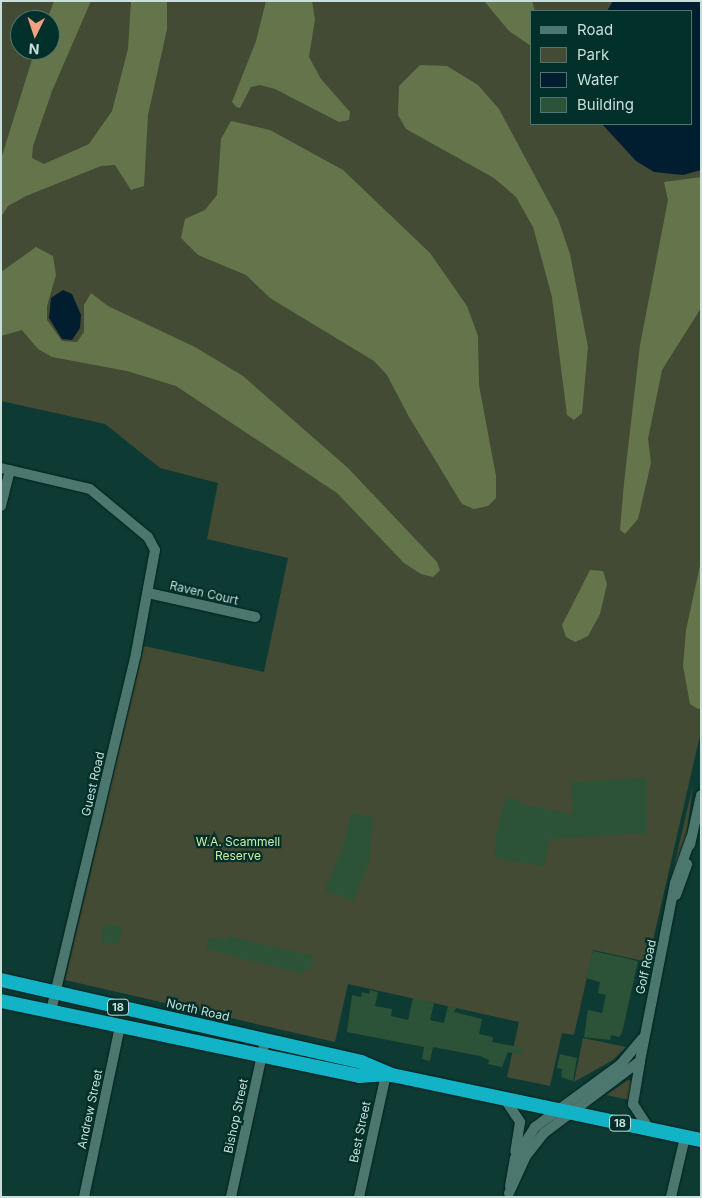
<!DOCTYPE html>
<html>
<head>
<meta charset="utf-8">
<style>
	body { margin:0 }
	#map { position:relative; width:702px; height:1198px; overflow:hidden; background:#0d3b34; font-family:Inter,sans-serif }
	div>[style] { position:absolute }
	[style*='--x'] { left:calc(var(--x)*1px); top:calc(var(--y)*1px); width:calc(var(--w)*1px); rotate:calc(var(--a)*1deg) }
	.green>* { inset:0; background:#434b34 }
	.forest>* { inset:0; background:#65754b }
	.water>* { inset:0; background:#001e30 }
	.building>* { inset:0; background:#2c5338 }
	.roads { filter:drop-shadow(0 0 1px #00201b) drop-shadow(0 0 1px #00201b) }
	.minor>* { height:10px; margin:-5px; padding:0 5px; transform-origin:5px; border-radius:5px; background:#4c776f }
	.highway>* { height:14px; margin:-7px; padding:0 7px; transform-origin:7px; border-radius:7px; background:#13b3c7 }
	span { translate:-50% -50%; white-space:nowrap; text-align:center; line-height:1.15; -webkit-text-stroke:4.5px #01302a; paint-order:stroke }
	.shield-label span { padding:1px 4px; background:#01302a; border:1px solid; border-radius:4px; -webkit-text-stroke-width:0 }
	.shield-label { font-size:11px; color:#c9dfda; font-weight:700 }
	.street-label { font-size:12px; color:#c9dfda }
	.park-label { font-size:12px; color:#d1eba6 }
	.frame { position:absolute; inset:0; border:2px solid #c9dfda; pointer-events:none }
	.legend { position:absolute; left:530px; top:10px; width:162px; height:115px; box-sizing:border-box; background:#01302a; border:1px solid #517670; margin:0; padding:6px 9px; list-style:none; font-size:15px; color:#c9dfda }
	.legend li { display:flex; align-items:center; gap:10px; height:25px }
	.legend b { width:25px; border:1px solid #517670 }
	.north { position:absolute; left:10px; top:10px; width:50px; height:50px; box-sizing:border-box; background:#01302a; border:1px solid #517670; border-radius:50%; rotate:184deg; font-size:14px; font-weight:700; line-height:20px; text-align:center; color:#c9dfda }
	.north::after { content:''; display:block; margin:auto; width:18px; height:22px; background:#f3a082; clip-path:polygon(50% 0,100% 100%,50% 72%,0 100%) }
</style>
</head>
<body>
<div id="map">
	<div class="green">
		<i style="clip-path:polygon(evenodd,1px 1px,701px 1px,701px 731px,648px 962px,593px 950px,574px 1035px,562px 1033px,550px 1086px,507px 1077px,519px 1022px,348px 984px,335px 1042px,65px 980px,144px 646px,264px 672px,288px 558px,207px 539px,218px 483px,160px 468px,105px 424px,1px 401px,1px 1px,531px 11px,691px 11px,691px 124px,531px 124px,531px 11px,1px 1px,20px 20px,50px 20px,50px 50px,20px 50px,20px 20px)"></i>
		<i style="clip-path:polygon(693px 785px,686px 839px,669px 888px)"></i>
		<i style="clip-path:polygon(583px 1038px,626px 1047px,613px 1060px,574px 1082px)"></i>
		<i style="clip-path:polygon(628px 1080px,633px 1081px,630px 1100px,606px 1095px)"></i>
	</div>
	<div class="forest">
		<i style="clip-path:polygon(54px 1px,91px 1px,52px 91px,33px 146px,32px 158px,44px 164px,89px 144px,112px 111px,128px 49px,131px 1px,167px 1px,167px 29px,148px 115px,144px 186px,131px 190px,115px 165px,101px 166px,26px 196px,8px 206px,1px 217px,1px 159px,35px 50px,50px 50px,50px 20px,47px 20px)"></i>
		<i style="clip-path:polygon(266px 1px,312px 1px,315px 19px,309px 57px,321px 79px,350px 112px,349px 120px,339px 122px,275px 89px,260px 85px,251px 87px,240px 108px,236px 107px,232px 102px,256px 41px)"></i>
		<i style="clip-path:polygon(484px 1px,532px 1px,535px 11px,531px 11px,531px 46px,509px 31px)"></i>
		<i style="clip-path:polygon(420px 65px,447px 66px,478px 85px,499px 109px,558px 219px,570px 254px,588px 347px,582px 413px,574px 420px,567px 415px,552px 297px,533px 227px,516px 197px,494px 178px,406px 129px,398px 115px,399px 86px)"></i>
		<i style="clip-path:polygon(231px 121px,270px 130px,343px 170px,430px 253px,467px 306px,478px 336px,479px 385px,496px 476px,496px 498px,488px 506px,474px 509px,462px 504px,409px 417px,387px 375px,374px 361px,270px 298px,246px 275px,198px 255px,181px 238px,185px 219px,205px 210px,217px 195px,221px 139px)"></i>
		<i style="clip-path:polygon(701px 177px,701px 308px,662px 370px,648px 439px,651px 463px,638px 519px,625px 534px,620px 530px,624px 483px,640px 345px,668px 200px,664px 182px)"></i>
		<i style="clip-path:polygon(36px 247px,53px 256px,56px 275px,47px 306px,47px 320px,62px 341px,77px 342px,84px 332px,84px 305px,91px 293px,108px 306px,195px 347px,243px 376px,348px 468px,437px 562px,440px 570px,433px 577px,421px 574px,404px 563px,337px 493px,176px 386px,127px 371px,52px 357px,38px 349px,22px 330px,1px 336px,1px 272px)"></i>
		<i style="clip-path:polygon(701px 561px,701px 708px,698px 709px,690px 704px,683px 666px,686px 630px)"></i>
		<i style="clip-path:polygon(590px 570px,603px 571px,607px 584px,600px 614px,588px 636px,575px 642px,566px 637px,562px 625px)"></i>
	</div>
	<div class="water">
		<i style="clip-path:polygon(613px 1px,700px 1px,701px 170px,683px 175px,654px 172px,636px 161px,602px 124px,691px 124px,691px 11px,607px 11px)"></i>
		<i style="clip-path:polygon(63px 290px,72px 294px,81px 315px,80px 328px,72px 340px,62px 339px,49px 318px,51px 298px)"></i>
	</div>
	<div class="building">
		<i style="clip-path:polygon(646px 778px,647px 833px,549px 839px,544px 866px,495px 858px,496px 834px,506px 797px,520px 800px,519px 804px,573px 814px,571px 782px)"></i>
		<i style="clip-path:polygon(351px 813px,373px 817px,369px 862px,353px 901px,325px 890px,344px 844px)"></i>
		<i style="clip-path:polygon(104px 924px,122px 927px,119px 945px,101px 942px)"></i>
		<i style="clip-path:polygon(228px 936px,313px 956px,310px 970px,304px 969px,303px 974px,206px 949px,209px 938px,227px 940px)"></i>
		<i style="clip-path:polygon(593px 951px,638px 961px,622px 1033px,619px 1037px,611px 1035px,610px 1040px,584px 1037px,588px 1010px,602px 1013px,606px 995px,598px 993px,600px 982px,586px 978px)"></i>
		<i style="clip-path:polygon(370px 990px,378px 992px,375px 1006px,392px 1009px,391px 1016px,408px 1020px,413px 998px,434px 1003px,430px 1020px,444px 1023px,448px 1006px,456px 1008px,454px 1012px,482px 1019px,479px 1034px,493px 1037px,492px 1042px,523px 1048px,522px 1055px,508px 1052px,502px 1067px,488px 1064px,489px 1060px,480px 1056px,433px 1047px,430px 1061px,422px 1059px,424px 1047px,347px 1032px,352px 995px,361px 997px,362px 992px,369px 994px)"></i>
		<i style="clip-path:polygon(560px 1054px,577px 1058px,573px 1081px,561px 1077px,562px 1069px,557px 1068px)"></i>
	</div>
	<div class="roads">
		<div class="minor">
			<i style="--x:1;--y:468;--w:91;--a:13.3"></i>
			<i style="--x:90;--y:489;--w:75;--a:39.6"></i>
			<i style="--x:148;--y:537;--w:15;--a:62"></i>
			<i style="--x:155;--y:550;--w:106;--a:100.4"></i>
			<i style="--x:136;--y:654;--w:368;--a:103.4"></i>
			<i style="--x:1;--y:506;--w:37;--a:-76"></i>
			<i style="--x:148;--y:593;--w:110;--a:12.6"></i>
			<i style="--x:690;--y:845;--w:51;--a:-77.6"></i>
			<i style="--x:676;--y:895;--w:33;--a:-70"></i>
			<i style="--x:640;--y:1062;--w:43;--a:99.5"></i>
			<i style="--x:633;--y:1104;--w:30;--a:57"></i>
			<i style="--x:504;--y:1098;--w:29;--a:56"></i>
			<i style="--x:520;--y:1122;--w:30;--a:99"></i>
			<i style="--x:510;--y:1186;--w:28;--a:-80"></i>
			<i style="--x:515;--y:1158;--w:37;--a:-57"></i>
			<i style="--x:535;--y:1127;--w:107;--a:-36.2"></i>
			<i style="--x:621;--y:1064;--w:33;--a:-50"></i>
			<i style="--x:509;--y:1193;--w:41;--a:-65.3"></i>
			<i style="--x:526;--y:1156;--w:29;--a:-52"></i>
			<i style="--x:544;--y:1133;--w:120;--a:-36.9"></i>
			<i style="--x:640;--y:1061;--w:181;--a:-78.9"></i>
			<i style="--x:675;--y:883;--w:48;--a:-70.4"></i>
			<i style="--x:84;--y:1197;--w:175;--a:-78.1"></i>
			<i style="--x:231;--y:1197;--w:160;--a:-77.7"></i>
			<i style="--x:359;--y:1197;--w:126;--a:-77.6"></i>
			<i style="--x:671;--y:1197;--w:62;--a:-76.9"></i>
		</div>
		<div class="highway">
			<i style="--x:1;--y:980;--w:369;--a:12.8"></i>
			<i style="--x:361;--y:1062;--w:34;--a:23"></i>
			<i style="--x:392;--y:1075;--w:316;--a:11.9"></i>
			<i style="--x:1;--y:1001;--w:366;--a:11.8"></i>
			<i style="--x:359;--y:1076;--w:26;--a:-4"></i>
		</div>
	</div>
	<div class="shield-label">
		<span style="left:118px;top:1007px">18</span>
		<span style="left:620px;top:1123px">18</span>
	</div>
	<div class="street-label">
		<span style="left:204px;top:593px;rotate:13deg">Raven Court</span>
		<span style="left:93px;top:784px;rotate:-77deg">Guest Road</span>
		<span style="left:646px;top:967px;rotate:-77deg">Golf Road</span>
		<span style="left:198px;top:1010px;rotate:13deg">North Road</span>
		<span style="left:90px;top:1109px;rotate:-78deg">Andrew Street</span>
		<span style="left:236px;top:1116px;rotate:-78deg">Bishop Street</span>
		<span style="left:360px;top:1132px;rotate:-78deg">Best Street</span>
	</div>
	<div class="park-label">
		<span style="left:238px;top:849px">W.A. Scammell<br>Reserve</span>
	</div>
	<div class="frame"></div>
	<ul class="legend">
	<li><b style="height:6px;background:#4c776f"></b>Road</li>
	<li><b style="height:14px;background:#434b34"></b>Park</li>
	<li><b style="height:14px;background:#001e30"></b>Water</li>
	<li><b style="height:14px;background:#2c5338"></b>Building</li>
	</ul>
	<div class="north">N</div>
</div>
</body>
</html>
